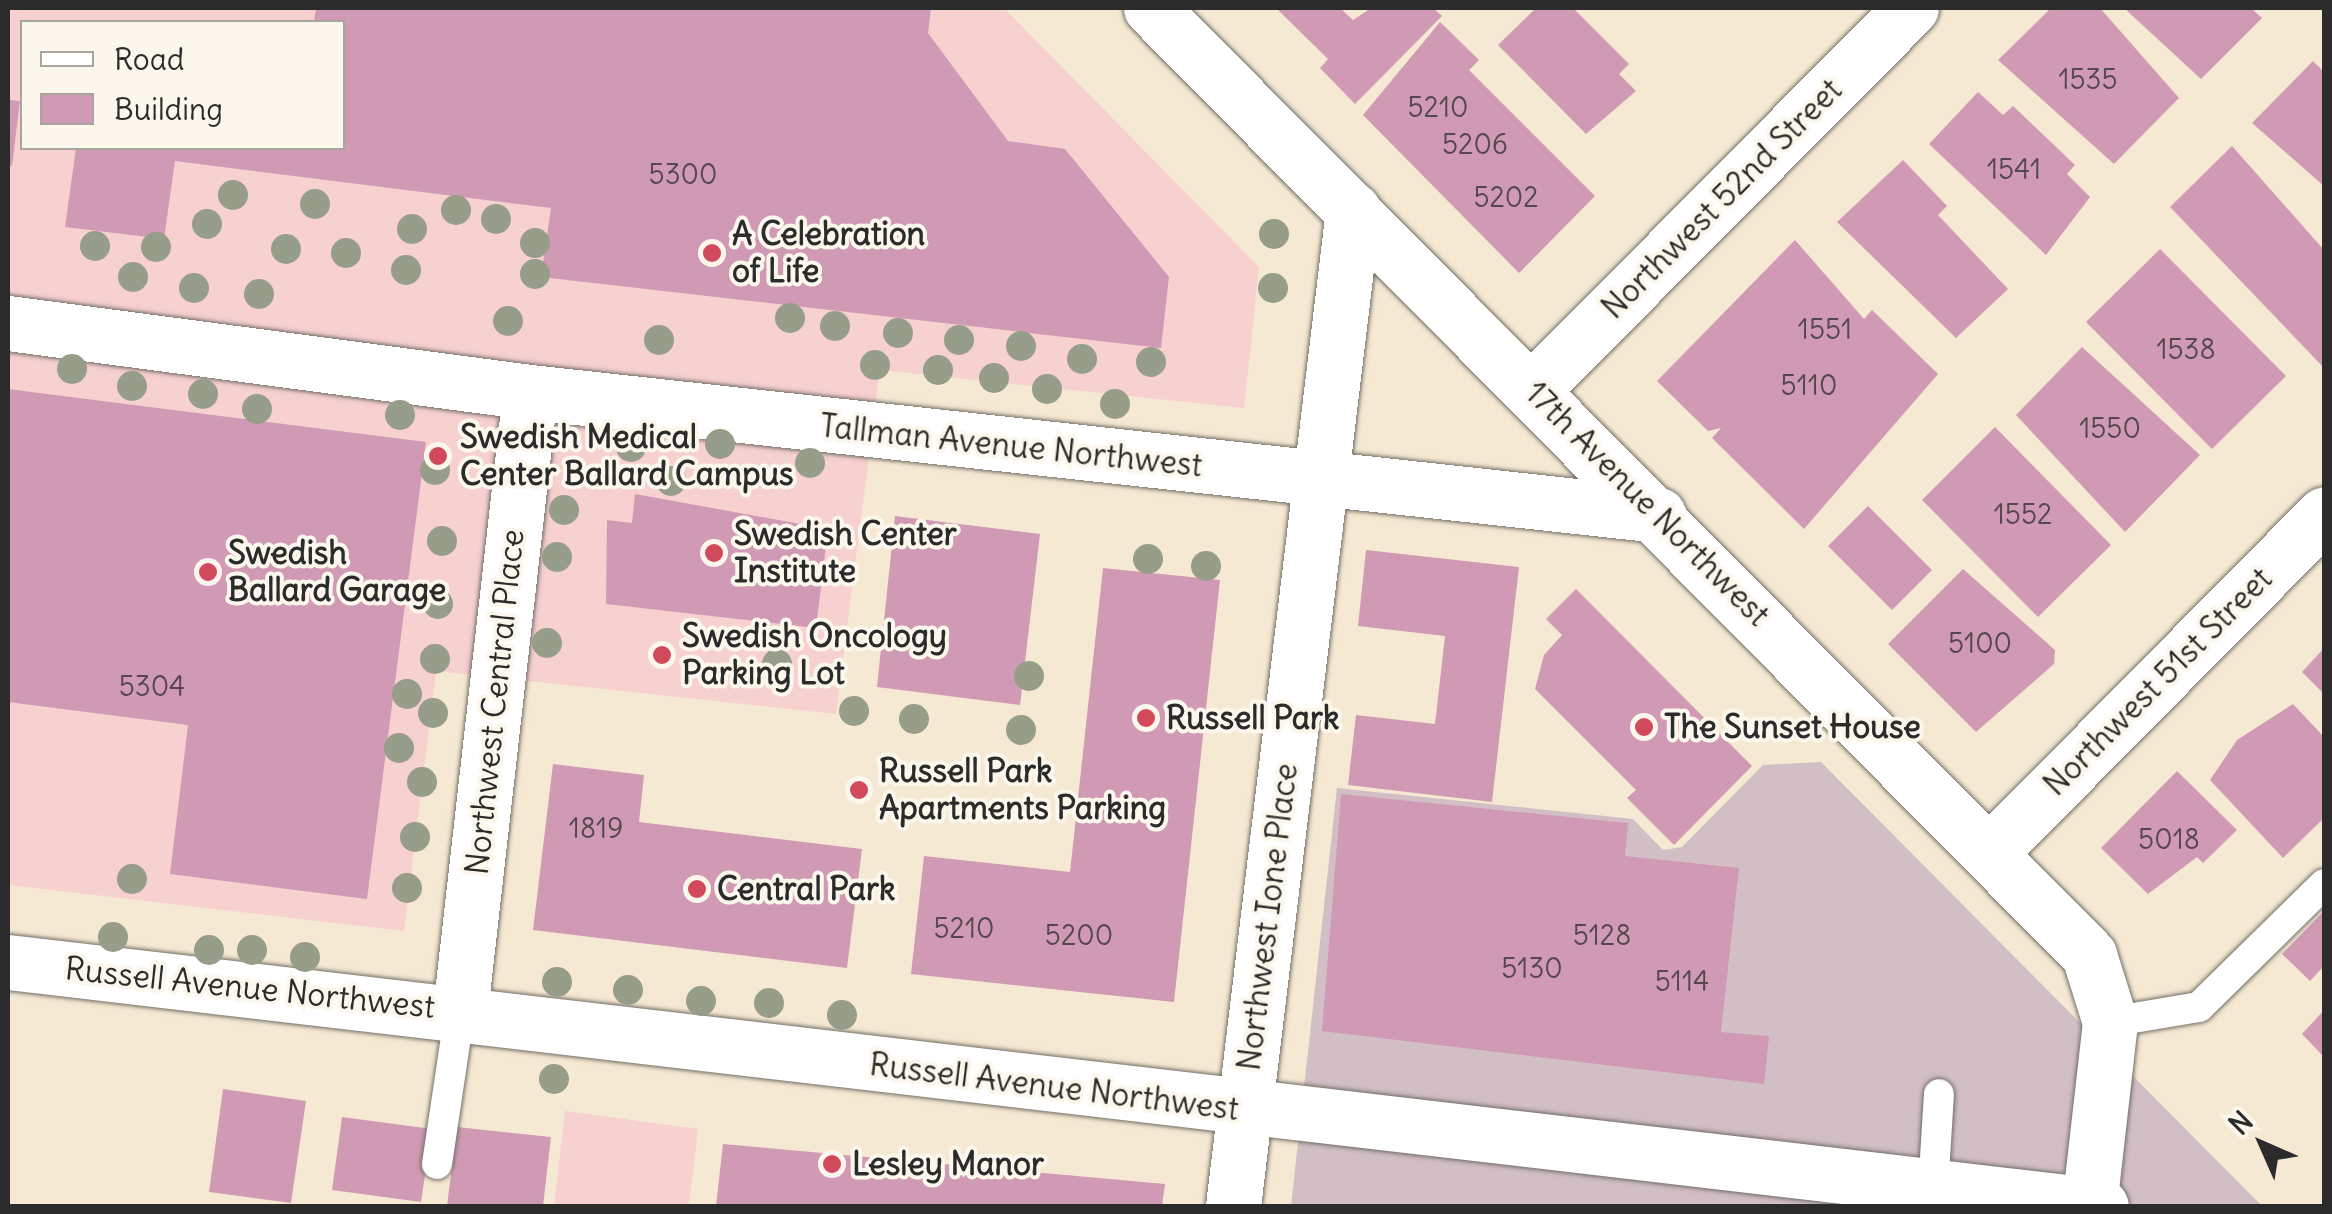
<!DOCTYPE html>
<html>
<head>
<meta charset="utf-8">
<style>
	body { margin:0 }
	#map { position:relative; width:2332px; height:1214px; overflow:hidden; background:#f6e9d3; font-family:Delius,sans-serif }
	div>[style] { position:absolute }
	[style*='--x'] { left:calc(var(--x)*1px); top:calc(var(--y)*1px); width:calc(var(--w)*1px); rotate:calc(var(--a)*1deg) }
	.built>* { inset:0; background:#f7d0d0 }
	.industrial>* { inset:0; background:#d2bec5 }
	.building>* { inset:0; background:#d19ab4 }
	.roads { filter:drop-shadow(0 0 2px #726e66) drop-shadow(0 0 2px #726e66) }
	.lane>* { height:30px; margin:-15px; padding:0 15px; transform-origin:15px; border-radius:15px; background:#fff }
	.street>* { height:55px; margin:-27.5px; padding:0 27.5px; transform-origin:27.5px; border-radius:27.5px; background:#fff }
	.trees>* { width:30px; height:30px; margin:-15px; border-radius:50%; background:#969d88 }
	.dots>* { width:28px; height:28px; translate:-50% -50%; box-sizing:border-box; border:5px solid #fbf7ec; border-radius:50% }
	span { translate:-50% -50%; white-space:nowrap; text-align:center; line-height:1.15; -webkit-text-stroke:8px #fbf7ec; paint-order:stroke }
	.number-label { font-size:28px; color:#54474d }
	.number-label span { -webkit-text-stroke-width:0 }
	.street-label { font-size:32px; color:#2b2b2b }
	.poi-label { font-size:32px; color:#2b2b2b; font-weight:700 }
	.left { translate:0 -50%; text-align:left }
	.frame { position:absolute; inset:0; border:10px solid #2b2b2b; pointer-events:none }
	.legend { position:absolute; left:20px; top:20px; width:325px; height:130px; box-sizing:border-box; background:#fbf7ec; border:2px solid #a8a59f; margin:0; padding:12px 18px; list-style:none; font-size:30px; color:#2b2b2b }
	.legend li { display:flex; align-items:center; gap:20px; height:50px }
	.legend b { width:50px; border:2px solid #a8a59f }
	.north { position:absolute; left:2212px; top:1094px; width:100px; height:100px; -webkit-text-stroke:8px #fbf7ec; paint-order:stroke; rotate:315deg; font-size:28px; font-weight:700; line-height:40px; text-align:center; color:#2b2b2b }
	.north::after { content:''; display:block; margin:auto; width:35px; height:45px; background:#2b2b2b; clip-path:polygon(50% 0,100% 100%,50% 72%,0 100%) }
</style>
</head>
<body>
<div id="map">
	<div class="built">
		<i style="clip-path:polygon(evenodd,8px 8px,1004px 8px,1259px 267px,1244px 408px,880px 370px,836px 714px,436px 671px,404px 931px,8px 885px,8px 8px,22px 22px,342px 22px,342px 148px,22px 148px,22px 22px)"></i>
		<i style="clip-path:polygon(565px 1111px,698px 1129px,689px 1206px,554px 1206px)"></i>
	</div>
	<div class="industrial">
		<i style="clip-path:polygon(1821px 762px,2262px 1206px,1291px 1206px,1337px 788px,1633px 819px,1663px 850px,1682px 847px,1763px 765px)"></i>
	</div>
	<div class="building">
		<i style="clip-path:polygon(316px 8px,931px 8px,928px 33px,1008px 141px,1065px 149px,1169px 277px,1161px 348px,541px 277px,551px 208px,175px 161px,164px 239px,65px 227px,76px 148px,342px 148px,342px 22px,314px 22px)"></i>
		<i style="clip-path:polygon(1276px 8px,1340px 8px,1353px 20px,1371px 8px,1433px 8px,1442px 16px,1355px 104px,1320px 68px,1328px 59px)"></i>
		<i style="clip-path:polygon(1536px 8px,1573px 8px,1629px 64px,1619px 74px,1636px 91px,1586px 134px,1498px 45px)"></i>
		<i style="clip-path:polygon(2051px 8px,2100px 8px,2179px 98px,2114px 164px,1998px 60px)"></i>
		<i style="clip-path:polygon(2124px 8px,2251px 8px,2262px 18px,2201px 79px)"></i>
		<i style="clip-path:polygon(1440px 22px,1479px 60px,1469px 70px,1595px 196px,1519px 273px,1363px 115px)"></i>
		<i style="clip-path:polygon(2313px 61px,2324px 72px,2324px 186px,2252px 123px)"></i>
		<i style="clip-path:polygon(1978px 92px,2003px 115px,2013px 106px,2075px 165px,2067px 174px,2090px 197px,2046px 255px,1929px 144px)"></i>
		<i style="clip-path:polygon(8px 100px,20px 101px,12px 166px,8px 165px)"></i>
		<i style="clip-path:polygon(2232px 146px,2324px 250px,2324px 368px,2170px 207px)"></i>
		<i style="clip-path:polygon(1903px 160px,1947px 206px,1938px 215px,2008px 289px,1956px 338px,1837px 222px)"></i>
		<i style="clip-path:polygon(1795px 240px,1864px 319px,1872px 310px,1938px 374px,1804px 529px,1712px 438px,1721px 428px,1708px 431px,1657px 381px)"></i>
		<i style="clip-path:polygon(2160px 249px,2286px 376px,2212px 449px,2086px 322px)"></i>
		<i style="clip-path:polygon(2082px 347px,2200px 455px,2125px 532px,2016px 415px)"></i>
		<i style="clip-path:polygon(8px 389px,426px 442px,367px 899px,170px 874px,188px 725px,8px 702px)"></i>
		<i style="clip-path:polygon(1995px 427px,2111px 545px,2038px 617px,1922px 500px)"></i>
		<i style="clip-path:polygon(635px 494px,828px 529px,816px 628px,606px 604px,607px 520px,632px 523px)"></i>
		<i style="clip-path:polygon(1868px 506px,1932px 570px,1892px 610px,1828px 546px)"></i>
		<i style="clip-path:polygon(895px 516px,1040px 534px,1020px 705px,877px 687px)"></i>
		<i style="clip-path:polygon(1366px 550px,1519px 567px,1492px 802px,1348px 785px,1356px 715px,1435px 724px,1445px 636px,1358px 626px)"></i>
		<i style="clip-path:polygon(1103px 568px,1220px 580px,1174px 1002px,911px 974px,924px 856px,1070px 872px)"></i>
		<i style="clip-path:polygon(1963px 569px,2055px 650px,2054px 664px,1976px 732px,1888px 644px)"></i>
		<i style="clip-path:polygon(1576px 589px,1752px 766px,1674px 845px,1627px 798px,1636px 790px,1535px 689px,1544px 655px,1562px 635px,1546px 619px)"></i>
		<i style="clip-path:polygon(2324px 648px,2324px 694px,2302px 672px)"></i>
		<i style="clip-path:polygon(2293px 704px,2324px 737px,2324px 818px,2283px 858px,2210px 780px,2237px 740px)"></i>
		<i style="clip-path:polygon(553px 764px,644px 775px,639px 822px,862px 849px,847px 968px,533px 930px)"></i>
		<i style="clip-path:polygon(2177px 771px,2237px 830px,2203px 863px,2197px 857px,2148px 894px,2101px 848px)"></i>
		<i style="clip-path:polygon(1341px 794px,1628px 823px,1625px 856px,1739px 868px,1721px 1032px,1769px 1036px,1764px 1084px,1322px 1031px)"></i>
		<i style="clip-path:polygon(2324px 911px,2324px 966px,2310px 981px,2282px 954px)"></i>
		<i style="clip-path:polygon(2324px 1010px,2324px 1057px,2302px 1034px)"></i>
		<i style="clip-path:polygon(223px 1089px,306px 1101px,291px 1203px,209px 1192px)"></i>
		<i style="clip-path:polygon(342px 1117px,432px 1129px,421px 1202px,332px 1190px)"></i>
		<i style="clip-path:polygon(457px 1127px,551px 1137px,543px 1206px,447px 1206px)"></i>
		<i style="clip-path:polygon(723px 1144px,1165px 1184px,1162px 1206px,716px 1206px)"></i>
	</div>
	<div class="roads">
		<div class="lane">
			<i style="--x:2110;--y:1022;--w:90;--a:-9.6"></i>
			<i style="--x:2199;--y:1007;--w:175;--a:-44.5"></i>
			<i style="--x:437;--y:1164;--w:155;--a:-81.5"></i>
			<i style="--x:1933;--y:1189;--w:95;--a:-86.4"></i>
		</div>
		<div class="street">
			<i style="--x:1151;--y:8;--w:1333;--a:45.27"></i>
			<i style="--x:2089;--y:955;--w:70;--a:72.6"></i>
			<i style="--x:2110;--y:1022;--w:185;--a:96.5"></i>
			<i style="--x:8;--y:323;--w:527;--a:7.53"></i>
			<i style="--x:530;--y:392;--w:1135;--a:6.22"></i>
			<i style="--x:1532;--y:390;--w:538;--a:-45.23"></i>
			<i style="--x:1992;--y:850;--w:472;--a:-45.3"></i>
			<i style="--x:8;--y:962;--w:2107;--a:6.65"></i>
			<i style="--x:460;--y:1011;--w:623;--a:-83.55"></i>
			<i style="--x:1233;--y:1206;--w:1003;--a:-83.13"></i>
		</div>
	</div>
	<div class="trees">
		<i style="left:233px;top:195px"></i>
		<i style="left:315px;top:204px"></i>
		<i style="left:456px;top:210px"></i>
		<i style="left:496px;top:219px"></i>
		<i style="left:207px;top:224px"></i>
		<i style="left:412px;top:229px"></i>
		<i style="left:1274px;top:234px"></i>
		<i style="left:535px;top:243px"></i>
		<i style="left:95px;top:246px"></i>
		<i style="left:156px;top:247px"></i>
		<i style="left:286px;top:249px"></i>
		<i style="left:346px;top:253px"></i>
		<i style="left:406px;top:270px"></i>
		<i style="left:535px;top:274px"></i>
		<i style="left:133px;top:277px"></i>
		<i style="left:194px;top:288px"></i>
		<i style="left:1273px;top:288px"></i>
		<i style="left:259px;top:294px"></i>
		<i style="left:790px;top:318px"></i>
		<i style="left:508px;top:321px"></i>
		<i style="left:835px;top:326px"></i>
		<i style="left:898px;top:333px"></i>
		<i style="left:659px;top:340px"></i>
		<i style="left:959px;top:340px"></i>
		<i style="left:1021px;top:346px"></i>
		<i style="left:1082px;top:359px"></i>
		<i style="left:1151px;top:362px"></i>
		<i style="left:875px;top:365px"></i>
		<i style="left:72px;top:369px"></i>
		<i style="left:938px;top:370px"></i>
		<i style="left:994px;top:378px"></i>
		<i style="left:132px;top:386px"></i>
		<i style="left:1047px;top:389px"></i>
		<i style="left:203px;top:394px"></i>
		<i style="left:1115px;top:404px"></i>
		<i style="left:257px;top:409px"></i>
		<i style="left:400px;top:415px"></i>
		<i style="left:720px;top:444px"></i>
		<i style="left:631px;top:447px"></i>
		<i style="left:810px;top:463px"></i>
		<i style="left:435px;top:470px"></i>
		<i style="left:671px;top:481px"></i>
		<i style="left:564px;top:510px"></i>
		<i style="left:442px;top:541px"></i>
		<i style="left:557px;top:557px"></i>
		<i style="left:1148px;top:559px"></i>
		<i style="left:1206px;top:566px"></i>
		<i style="left:438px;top:604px"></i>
		<i style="left:547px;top:643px"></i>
		<i style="left:435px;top:659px"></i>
		<i style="left:777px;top:664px"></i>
		<i style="left:1029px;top:676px"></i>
		<i style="left:407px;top:694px"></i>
		<i style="left:854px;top:711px"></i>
		<i style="left:433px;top:713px"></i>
		<i style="left:914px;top:719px"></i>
		<i style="left:1021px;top:730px"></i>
		<i style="left:399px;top:748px"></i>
		<i style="left:422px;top:782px"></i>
		<i style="left:415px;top:837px"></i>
		<i style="left:132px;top:879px"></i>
		<i style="left:407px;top:888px"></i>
		<i style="left:113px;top:937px"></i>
		<i style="left:209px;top:950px"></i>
		<i style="left:252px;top:950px"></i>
		<i style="left:305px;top:957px"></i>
		<i style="left:557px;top:982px"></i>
		<i style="left:628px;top:990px"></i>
		<i style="left:701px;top:1001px"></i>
		<i style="left:769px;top:1003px"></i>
		<i style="left:842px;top:1015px"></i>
		<i style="left:554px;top:1079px"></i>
	</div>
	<div class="dots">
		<i style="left:712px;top:253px;background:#d1495b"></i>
		<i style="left:438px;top:456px;background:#d1495b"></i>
		<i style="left:714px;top:553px;background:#d1495b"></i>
		<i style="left:208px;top:572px;background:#d1495b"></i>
		<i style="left:662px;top:655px;background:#d1495b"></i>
		<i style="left:1146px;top:718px;background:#d1495b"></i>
		<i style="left:1644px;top:727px;background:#d1495b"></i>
		<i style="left:859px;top:790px;background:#d1495b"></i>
		<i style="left:697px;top:889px;background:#d1495b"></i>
		<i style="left:832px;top:1164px;background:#d1495b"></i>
	</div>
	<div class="number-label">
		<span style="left:2088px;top:79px">1535</span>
		<span style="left:1438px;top:107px">5210</span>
		<span style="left:1475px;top:144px">5206</span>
		<span style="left:2014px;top:169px">1541</span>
		<span style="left:683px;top:174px">5300</span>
		<span style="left:1506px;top:197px">5202</span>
		<span style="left:1825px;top:329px">1551</span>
		<span style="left:2186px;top:349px">1538</span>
		<span style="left:1809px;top:385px">5110</span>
		<span style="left:2110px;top:428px">1550</span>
		<span style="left:2023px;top:514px">1552</span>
		<span style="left:1980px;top:643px">5100</span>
		<span style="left:152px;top:686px">5304</span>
		<span style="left:596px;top:828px">1819</span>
		<span style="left:2169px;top:839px">5018</span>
		<span style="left:964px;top:928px">5210</span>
		<span style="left:1079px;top:935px">5200</span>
		<span style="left:1602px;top:935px">5128</span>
		<span style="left:1532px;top:968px">5130</span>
		<span style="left:1682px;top:981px">5114</span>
	</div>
	<div class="street-label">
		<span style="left:1722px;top:199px;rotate:-45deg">Northwest 52nd Street</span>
		<span style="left:1011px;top:446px;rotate:6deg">Tallman Avenue Northwest</span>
		<span style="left:1647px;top:504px;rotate:45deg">17th Avenue Northwest</span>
		<span style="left:2158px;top:682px;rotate:-45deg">Northwest 51st Street</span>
		<span style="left:495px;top:702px;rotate:-84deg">Northwest Central Place</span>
		<span style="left:1268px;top:917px;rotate:-83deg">Northwest Ione Place</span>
		<span style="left:250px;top:988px;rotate:6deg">Russell Avenue Northwest</span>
		<span style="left:1054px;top:1087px;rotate:7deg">Russell Avenue Northwest</span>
	</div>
	<div class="poi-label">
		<span class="left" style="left:732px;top:253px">A Celebration<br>of Life</span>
		<span class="left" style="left:460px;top:456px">Swedish Medical<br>Center Ballard Campus</span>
		<span class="left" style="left:734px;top:553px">Swedish Center<br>Institute</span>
		<span class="left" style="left:228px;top:572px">Swedish<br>Ballard Garage</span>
		<span class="left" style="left:682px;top:655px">Swedish Oncology<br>Parking Lot</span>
		<span class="left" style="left:1166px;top:718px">Russell Park</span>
		<span class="left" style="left:1664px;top:727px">The Sunset House</span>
		<span class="left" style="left:879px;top:790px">Russell Park<br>Apartments Parking</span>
		<span class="left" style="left:717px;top:889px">Central Park</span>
		<span class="left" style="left:852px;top:1164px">Lesley Manor</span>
	</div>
	<div class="frame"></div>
	<ul class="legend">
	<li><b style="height:12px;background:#fff"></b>Road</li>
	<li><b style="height:28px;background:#d19ab4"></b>Building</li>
	</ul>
	<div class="north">N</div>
</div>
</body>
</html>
